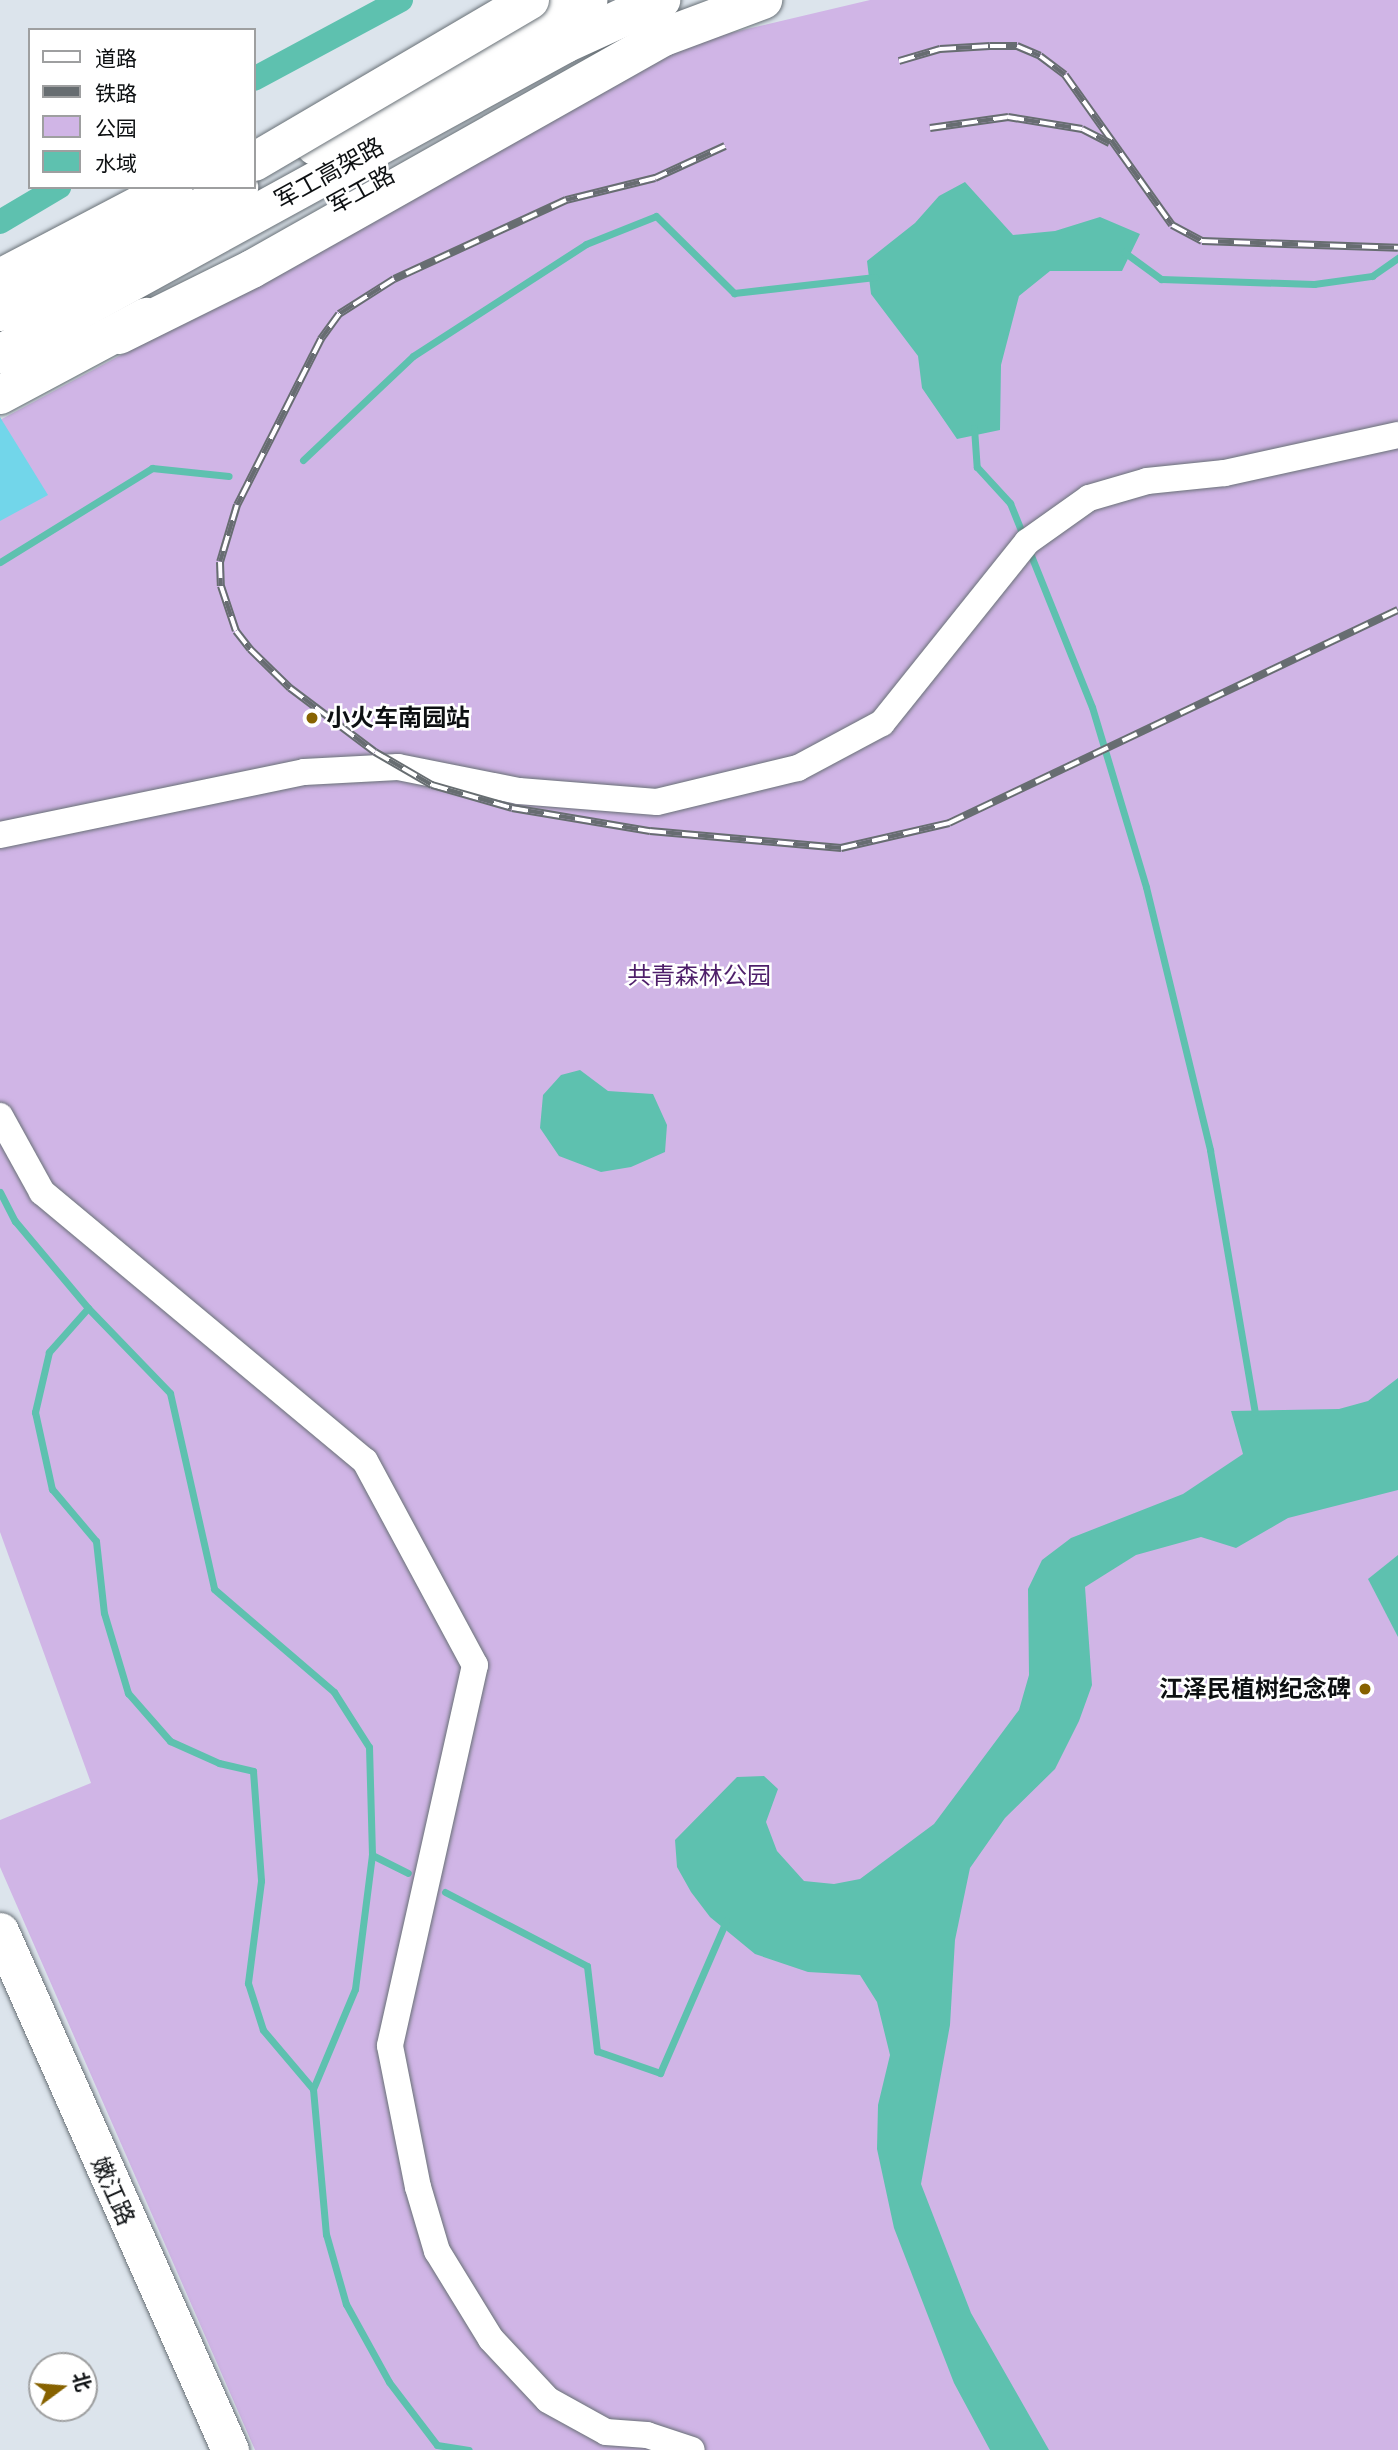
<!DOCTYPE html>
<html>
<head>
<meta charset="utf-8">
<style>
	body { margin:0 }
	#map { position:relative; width:1398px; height:2450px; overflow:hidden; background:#dce4ec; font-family:Arial,"Noto Sans SC",sans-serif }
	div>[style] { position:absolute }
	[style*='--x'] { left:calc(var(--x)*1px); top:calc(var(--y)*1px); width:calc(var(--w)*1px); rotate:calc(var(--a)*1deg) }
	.green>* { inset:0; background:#d0b5e6 }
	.water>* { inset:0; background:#5ec1af }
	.stream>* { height:7px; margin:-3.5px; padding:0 3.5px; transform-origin:3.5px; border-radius:3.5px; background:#5ec1af }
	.canal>* { height:24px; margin:-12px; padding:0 12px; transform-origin:12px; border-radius:12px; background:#5ec1af }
	.building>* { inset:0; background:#72d6ea }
	.roads { filter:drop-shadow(0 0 2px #687076) drop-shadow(0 0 2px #687076) }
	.street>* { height:26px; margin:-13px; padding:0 13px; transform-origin:13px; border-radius:13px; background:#fff }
	.secondary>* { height:37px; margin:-18.5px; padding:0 18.5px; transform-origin:18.5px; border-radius:18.5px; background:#fff }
	.primary>* { height:38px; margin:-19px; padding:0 19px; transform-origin:19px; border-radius:19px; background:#fff }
	.highway>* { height:38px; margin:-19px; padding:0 19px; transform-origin:19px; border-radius:19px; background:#fff }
	.rail>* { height:8px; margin-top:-4px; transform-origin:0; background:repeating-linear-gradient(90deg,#fff 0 16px,#676d71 0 32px); box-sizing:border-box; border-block:2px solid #676d71 }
	.bridges { filter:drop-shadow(0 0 2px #687076) drop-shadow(0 0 2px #687076) }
	.highway-bridge>* { height:38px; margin:-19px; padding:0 19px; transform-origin:19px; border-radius:19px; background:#fff }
	.dots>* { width:19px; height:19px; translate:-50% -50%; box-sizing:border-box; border:4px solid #fff; border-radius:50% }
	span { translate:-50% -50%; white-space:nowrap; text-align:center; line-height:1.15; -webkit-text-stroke:5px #fff; paint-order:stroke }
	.street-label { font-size:24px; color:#0d1012 }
	.poi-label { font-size:24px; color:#0d1012; font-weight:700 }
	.left { translate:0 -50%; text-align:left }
	.right { translate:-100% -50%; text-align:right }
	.park-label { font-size:24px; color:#4e1f6a }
	.legend { position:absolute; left:28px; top:28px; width:228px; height:161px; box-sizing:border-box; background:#fff; border:2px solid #9e9fa0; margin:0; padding:9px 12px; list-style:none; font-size:21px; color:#0d1012 }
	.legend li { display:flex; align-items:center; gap:14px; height:35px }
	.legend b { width:35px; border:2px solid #9e9fa0 }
	.north { position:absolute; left:28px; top:2352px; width:70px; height:70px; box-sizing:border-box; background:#fff; border:2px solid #9e9fa0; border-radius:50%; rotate:74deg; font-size:19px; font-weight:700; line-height:28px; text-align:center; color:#0d1012 }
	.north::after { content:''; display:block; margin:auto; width:24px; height:32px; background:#876200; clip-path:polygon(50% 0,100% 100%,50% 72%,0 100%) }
</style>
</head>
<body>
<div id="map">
	<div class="green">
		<i style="clip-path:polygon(870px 0,1398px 0,1398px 2450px,255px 2450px,0 1867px,0 1820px,91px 1783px,0 1532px,0 420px,402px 204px,666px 48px)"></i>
	</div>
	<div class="water">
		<i style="clip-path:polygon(965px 182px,1013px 235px,1055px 231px,1100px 217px,1140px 234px,1122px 271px,1050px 271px,1019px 296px,1001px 365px,1000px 430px,957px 439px,922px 388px,918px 356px,871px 294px,867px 261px,915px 223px,939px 196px)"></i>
		<i style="clip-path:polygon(580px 1070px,608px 1091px,653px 1094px,667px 1125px,665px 1152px,631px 1167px,601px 1172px,559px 1156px,540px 1128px,543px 1095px,561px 1075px)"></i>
		<i style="clip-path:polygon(1398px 1378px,1398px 1490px,1288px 1518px,1236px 1548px,1201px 1537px,1136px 1555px,1085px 1587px,1092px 1685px,1079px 1721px,1055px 1769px,1005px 1818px,970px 1868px,955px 1940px,950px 2025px,921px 2184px,971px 2313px,1049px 2450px,990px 2450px,954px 2383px,894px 2228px,877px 2149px,878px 2105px,890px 2055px,877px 2002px,860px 1975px,808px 1972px,755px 1954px,710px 1917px,691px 1892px,677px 1867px,675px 1840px,737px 1777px,764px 1776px,778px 1789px,766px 1822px,777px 1851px,804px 1881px,834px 1884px,860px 1879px,934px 1824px,1019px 1710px,1029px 1675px,1028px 1589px,1042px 1560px,1071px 1538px,1183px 1494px,1243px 1454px,1231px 1411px,1339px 1409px,1368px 1401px)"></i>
		<i style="clip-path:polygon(1398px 1555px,1398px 1637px,1368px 1579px)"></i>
	</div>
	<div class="stream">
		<i style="--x:1124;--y:252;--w:46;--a:36.1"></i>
		<i style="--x:1161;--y:279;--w:153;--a:1.9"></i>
		<i style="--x:1314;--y:284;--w:59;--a:-7.9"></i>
		<i style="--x:1372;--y:276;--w:32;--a:-35"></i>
		<i style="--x:974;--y:428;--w:39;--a:86"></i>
		<i style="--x:977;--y:467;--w:49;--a:47.5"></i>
		<i style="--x:1010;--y:503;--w:37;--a:68"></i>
		<i style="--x:303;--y:460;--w:151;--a:-43.4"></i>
		<i style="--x:413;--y:356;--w:206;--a:-32.9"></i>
		<i style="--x:586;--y:244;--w:75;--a:-21.8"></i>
		<i style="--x:656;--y:216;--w:110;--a:44.6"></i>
		<i style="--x:734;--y:293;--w:142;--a:-6.5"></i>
		<i style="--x:1028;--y:548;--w:171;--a:68.1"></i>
		<i style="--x:1092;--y:707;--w:188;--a:73.3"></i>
		<i style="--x:1146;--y:887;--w:271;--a:76.3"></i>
		<i style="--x:1210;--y:1150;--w:266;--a:80.3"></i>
		<i style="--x:0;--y:562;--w:179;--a:-31.7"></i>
		<i style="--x:152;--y:468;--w:77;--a:5.9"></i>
		<i style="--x:0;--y:1192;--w:33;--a:63"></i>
		<i style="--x:15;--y:1221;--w:114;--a:50"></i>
		<i style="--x:88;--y:1308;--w:118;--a:46"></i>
		<i style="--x:170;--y:1393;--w:201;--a:77.3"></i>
		<i style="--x:214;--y:1589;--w:158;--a:40.6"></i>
		<i style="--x:334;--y:1692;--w:65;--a:57.5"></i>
		<i style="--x:369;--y:1747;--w:108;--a:88.4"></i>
		<i style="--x:372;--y:1855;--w:40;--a:26.6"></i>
		<i style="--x:88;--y:1308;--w:59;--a:131.6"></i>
		<i style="--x:49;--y:1352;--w:62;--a:103.1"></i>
		<i style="--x:35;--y:1412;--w:79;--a:77.6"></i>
		<i style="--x:52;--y:1489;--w:68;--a:49.8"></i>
		<i style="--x:96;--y:1541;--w:72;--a:83.7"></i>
		<i style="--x:104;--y:1613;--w:84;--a:73.3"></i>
		<i style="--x:128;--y:1693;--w:64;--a:48.8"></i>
		<i style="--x:170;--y:1741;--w:54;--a:24.2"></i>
		<i style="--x:219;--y:1763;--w:35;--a:13"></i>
		<i style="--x:253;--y:1771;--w:110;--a:85.8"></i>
		<i style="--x:261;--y:1881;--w:103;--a:97.3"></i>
		<i style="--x:248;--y:1983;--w:49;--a:72.3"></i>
		<i style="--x:263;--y:2030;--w:77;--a:49.7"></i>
		<i style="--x:313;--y:2089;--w:146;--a:84.9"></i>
		<i style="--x:326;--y:2234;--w:73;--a:74.1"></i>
		<i style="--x:346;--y:2304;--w:89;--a:61.1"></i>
		<i style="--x:389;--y:2382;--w:79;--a:52.7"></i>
		<i style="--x:437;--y:2445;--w:32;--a:9"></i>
		<i style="--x:445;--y:1892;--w:160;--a:27.5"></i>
		<i style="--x:587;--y:1966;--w:86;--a:83.3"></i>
		<i style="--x:597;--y:2051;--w:67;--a:19.2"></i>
		<i style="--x:660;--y:2073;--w:166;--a:-66.5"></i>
		<i style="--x:313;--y:2089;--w:108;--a:-67.2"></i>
		<i style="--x:355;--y:1989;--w:135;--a:-82.8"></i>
	</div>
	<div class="canal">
		<i style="--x:254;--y:79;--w:167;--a:-28.3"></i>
		<i style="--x:0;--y:222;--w:69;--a:-30.7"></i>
	</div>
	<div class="building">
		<i style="clip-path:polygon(0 417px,48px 495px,0 521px)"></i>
	</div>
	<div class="roads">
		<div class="street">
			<i style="--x:0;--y:835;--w:310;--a:-11.7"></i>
			<i style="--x:304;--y:772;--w:94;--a:-3"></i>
			<i style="--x:398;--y:767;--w:123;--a:11.2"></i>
			<i style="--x:519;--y:791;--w:138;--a:4.6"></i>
			<i style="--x:657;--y:802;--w:145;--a:-13.6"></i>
			<i style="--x:798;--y:768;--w:95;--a:-28.2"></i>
			<i style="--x:882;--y:723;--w:232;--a:-51.3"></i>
			<i style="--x:1027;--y:542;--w:76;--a:-35.4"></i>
			<i style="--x:1089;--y:498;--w:60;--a:-16.3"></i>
			<i style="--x:1147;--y:481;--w:78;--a:-5.9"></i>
			<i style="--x:1225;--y:473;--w:177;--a:-12.4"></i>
			<i style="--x:0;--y:1116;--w:87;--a:61.1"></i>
			<i style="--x:42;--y:1192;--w:420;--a:39.8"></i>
			<i style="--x:365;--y:1461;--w:232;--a:61.7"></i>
			<i style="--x:475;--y:1665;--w:390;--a:102.6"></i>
			<i style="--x:390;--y:2046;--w:144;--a:78.8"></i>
			<i style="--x:418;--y:2187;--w:67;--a:73.5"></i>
			<i style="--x:437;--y:2251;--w:103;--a:58.5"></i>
			<i style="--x:491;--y:2339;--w:83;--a:46.9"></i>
			<i style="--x:548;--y:2400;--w:66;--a:28.9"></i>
			<i style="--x:606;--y:2432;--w:41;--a:4.2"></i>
			<i style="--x:647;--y:2435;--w:47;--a:18.4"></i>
		</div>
		<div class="secondary">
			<i style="--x:0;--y:1931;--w:568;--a:66.1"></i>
		</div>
		<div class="primary">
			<i style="--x:0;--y:278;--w:196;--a:-27.6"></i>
			<i style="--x:0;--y:395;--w:166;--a:-28.1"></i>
		</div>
		<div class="highway">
			<i style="--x:315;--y:146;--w:310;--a:-28.1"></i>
			<i style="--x:80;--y:237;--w:85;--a:-20.8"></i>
			<i style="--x:0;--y:312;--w:270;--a:-27.6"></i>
			<i style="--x:119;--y:335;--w:148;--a:-26.4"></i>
			<i style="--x:252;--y:269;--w:473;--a:-29.4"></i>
			<i style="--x:664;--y:37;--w:106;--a:-20.5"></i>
			<i style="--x:0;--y:354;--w:644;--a:-28.75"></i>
			<i style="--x:565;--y:44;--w:106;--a:-24.6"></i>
		</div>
	</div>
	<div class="rail">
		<i style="--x:899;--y:61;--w:43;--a:-16.3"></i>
		<i style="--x:940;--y:49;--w:50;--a:-3.4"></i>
		<i style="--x:990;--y:46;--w:27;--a:0"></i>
		<i style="--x:1017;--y:46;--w:25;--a:23"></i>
		<i style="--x:1040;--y:56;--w:31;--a:37"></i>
		<i style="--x:1065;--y:75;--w:184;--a:54.5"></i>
		<i style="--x:1172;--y:225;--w:34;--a:28"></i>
		<i style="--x:1202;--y:241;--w:196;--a:2"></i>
		<i style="--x:930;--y:128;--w:79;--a:-8"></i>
		<i style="--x:1008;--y:117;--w:75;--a:9.2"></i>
		<i style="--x:1082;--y:129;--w:31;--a:27"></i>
		<i style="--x:725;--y:146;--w:77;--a:155.4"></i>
		<i style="--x:655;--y:178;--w:92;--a:166.1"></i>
		<i style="--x:566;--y:200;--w:189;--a:155.3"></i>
		<i style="--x:394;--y:279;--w:65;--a:147.5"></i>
		<i style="--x:339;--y:314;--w:31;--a:126"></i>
		<i style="--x:321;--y:339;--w:186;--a:116.8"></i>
		<i style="--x:237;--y:505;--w:59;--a:106.6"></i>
		<i style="--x:220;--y:562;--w:24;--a:88"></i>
		<i style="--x:221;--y:586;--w:47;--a:71.6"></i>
		<i style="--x:236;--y:631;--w:23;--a:52"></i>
		<i style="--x:250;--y:649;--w:56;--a:44.3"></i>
		<i style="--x:290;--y:688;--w:106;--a:37"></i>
		<i style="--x:375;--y:752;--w:66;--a:30.1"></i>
		<i style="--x:432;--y:785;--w:83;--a:16"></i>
		<i style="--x:512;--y:808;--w:140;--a:9.5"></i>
		<i style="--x:650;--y:831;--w:192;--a:5.1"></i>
		<i style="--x:841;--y:848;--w:111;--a:-13"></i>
		<i style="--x:949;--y:823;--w:497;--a:-25.4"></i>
	</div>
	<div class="bridges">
		<div class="highway-bridge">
			<i style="--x:254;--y:162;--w:320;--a:-30.4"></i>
		</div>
	</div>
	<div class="dots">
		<i style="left:312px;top:718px;background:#876200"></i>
		<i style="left:1365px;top:1689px;background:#876200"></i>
	</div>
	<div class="street-label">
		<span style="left:329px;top:173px;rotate:-29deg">军工高架路</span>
		<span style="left:361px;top:190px;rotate:-29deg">军工路</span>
		<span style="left:113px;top:2191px;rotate:66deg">嫩江路</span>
	</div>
	<div class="poi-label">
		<span class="left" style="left:326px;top:718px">小火车南园站</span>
		<span class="right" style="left:1351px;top:1689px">江泽民植树纪念碑</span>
	</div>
	<div class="park-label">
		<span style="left:699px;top:976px">共青森林公园</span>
	</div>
	<ul class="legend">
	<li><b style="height:9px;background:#fff"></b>道路</li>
	<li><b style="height:9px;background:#676d71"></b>铁路</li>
	<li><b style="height:19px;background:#d0b5e6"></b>公园</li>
	<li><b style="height:19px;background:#5ec1af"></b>水域</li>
	</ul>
	<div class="north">北</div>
</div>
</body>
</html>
